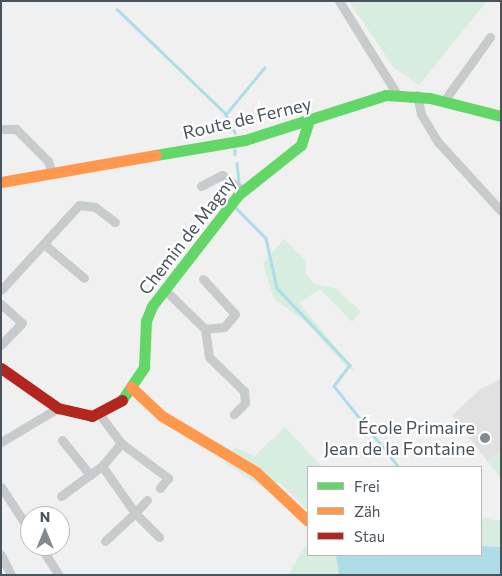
<!DOCTYPE html>
<html>
<head>
<meta charset="utf-8">
<style>
	body { margin:0 }
	#map { position:relative; width:502px; height:576px; overflow:hidden; background:#f0f0f0; font-family:Commissioner,sans-serif }
	div>[style] { position:absolute }
	[style*='--x'] { left:calc(var(--x)*1px); top:calc(var(--y)*1px); width:calc(var(--w)*1px); rotate:calc(var(--a)*1deg) }
	.education>* { inset:0; background:#e2e1e1 }
	.green>* { inset:0; background:#d6eddf }
	.water>* { inset:0; background:#aedde8 }
	.stream>* { height:2.5px; margin:-1.25px; padding:0 1.25px; transform-origin:1.25px; border-radius:1.25px; background:#aedde8 }
	.street>* { height:9px; margin:-4.5px; padding:0 4.5px; transform-origin:4.5px; border-radius:4.5px; background:#c8cbcc }
	.fast>* { height:11px; margin:-5.5px; padding:0 5.5px; transform-origin:5.5px; border-radius:5.5px; background:#63d668 }
	.slow>* { height:11px; margin:-5.5px; padding:0 5.5px; transform-origin:5.5px; border-radius:5.5px; background:#ff974d }
	.jam>* { height:11px; margin:-5.5px; padding:0 5.5px; transform-origin:5.5px; border-radius:5.5px; background:#b3261e }
	.dots>* { width:14px; height:14px; translate:-50% -50%; box-sizing:border-box; border:2px solid #fff; border-radius:50% }
	span { translate:-50% -50%; white-space:nowrap; text-align:center; line-height:1.15; -webkit-text-stroke:4.5px #fff; paint-order:stroke }
	.street-label { font-size:18px; color:#49535b }
	.poi-label { font-size:18px; color:#49535b }
	.right { translate:-100% -50%; text-align:right }
	.frame { position:absolute; inset:0; border:2px solid #49535b; pointer-events:none }
	.legend { position:absolute; left:307px; top:466px; width:175px; height:90px; box-sizing:border-box; background:#fff; border:1px solid #b6babd; margin:0; padding:6px 9px; list-style:none; font-size:15px; color:#49535b }
	.legend li { display:flex; align-items:center; gap:10px; height:25px }
	.legend b { width:25px; border:1px solid #b6babd }
	.north { position:absolute; left:20px; top:506px; width:50px; height:50px; box-sizing:border-box; background:#fff; border:1px solid #b6babd; border-radius:50%; rotate:0deg; font-size:14px; font-weight:700; line-height:20px; text-align:center; color:#49535b }
	.north::after { content:''; display:block; margin:auto; width:18px; height:22px; background:#838a8f; clip-path:polygon(50% 0,100% 100%,50% 72%,0 100%) }
</style>
</head>
<body>
<div id="map">
	<div class="education">
		<i style="clip-path:polygon(501px 379px,501px 478px,452px 416px,479px 390px)"></i>
	</div>
	<div class="green">
		<i style="clip-path:polygon(349px 1px,487px 1px,419px 85px,393px 67px)"></i>
		<i style="clip-path:polygon(284px 239px,306px 261px,306px 273px,314px 284px,335px 288px,361px 312px,352px 322px,320px 289px,299px 303px,356px 372px,347px 367px,304px 320px,274px 299px,263px 263px)"></i>
		<i style="clip-path:polygon(285px 427px,322px 467px,308px 467px,308px 511px,279px 482px,266px 489px,225px 463px,234px 447px,255px 456px)"></i>
		<i style="clip-path:polygon(501px 450px,501px 478px,487px 461px)"></i>
		<i style="clip-path:polygon(481px 518px,501px 521px,501px 575px,288px 575px,308px 542px,308px 555px,481px 555px)"></i>
	</div>
	<div class="water">
		<i style="clip-path:polygon(481px 546px,500px 547px,501px 575px,339px 575px,336px 555px,481px 555px)"></i>
	</div>
	<div class="stream">
		<i style="--x:117;--y:9;--w:150;--a:43.9"></i>
		<i style="--x:225;--y:113;--w:22;--a:63"></i>
		<i style="--x:226;--y:114;--w:60;--a:-50.4"></i>
		<i style="--x:235;--y:150;--w:4;--a:90"></i>
		<i style="--x:237;--y:163;--w:19;--a:84"></i>
		<i style="--x:234;--y:206;--w:45;--a:45"></i>
		<i style="--x:266;--y:238;--w:51;--a:77.6"></i>
		<i style="--x:277;--y:288;--w:106;--a:46.5"></i>
		<i style="--x:350;--y:365;--w:26;--a:127"></i>
		<i style="--x:334;--y:386;--w:104;--a:51.3"></i>
	</div>
	<div class="street">
		<i style="--x:339;--y:1;--w:110;--a:58.1"></i>
		<i style="--x:417;--y:95;--w:19;--a:78"></i>
		<i style="--x:421;--y:114;--w:33;--a:59"></i>
		<i style="--x:438;--y:142;--w:93;--a:47.6"></i>
		<i style="--x:444;--y:101;--w:79;--a:-54.3"></i>
		<i style="--x:1;--y:129;--w:15;--a:0"></i>
		<i style="--x:16;--y:129;--w:45;--a:45"></i>
		<i style="--x:48;--y:161;--w:13;--a:72"></i>
		<i style="--x:201;--y:186;--w:24;--a:-28"></i>
		<i style="--x:222;--y:175;--w:25;--a:37"></i>
		<i style="--x:45;--y:245;--w:51;--a:40.2"></i>
		<i style="--x:203;--y:279;--w:47;--a:47.6"></i>
		<i style="--x:235;--y:314;--w:17;--a:130"></i>
		<i style="--x:224;--y:327;--w:19;--a:174"></i>
		<i style="--x:1;--y:290;--w:115;--a:-47.5"></i>
		<i style="--x:79;--y:205;--w:16;--a:7"></i>
		<i style="--x:95;--y:207;--w:25;--a:37"></i>
		<i style="--x:165;--y:290;--w:56;--a:44.3"></i>
		<i style="--x:205;--y:329;--w:28;--a:82"></i>
		<i style="--x:209;--y:357;--w:49;--a:44.2"></i>
		<i style="--x:244;--y:391;--w:12;--a:85"></i>
		<i style="--x:245;--y:403;--w:16;--a:135"></i>
		<i style="--x:1;--y:304;--w:28;--a:42"></i>
		<i style="--x:22;--y:323;--w:30;--a:134"></i>
		<i style="--x:62;--y:440;--w:45;--a:51.3"></i>
		<i style="--x:1;--y:442;--w:66;--a:-30.8"></i>
		<i style="--x:121;--y:443;--w:59;--a:36.7"></i>
		<i style="--x:168;--y:478;--w:13;--a:129"></i>
		<i style="--x:102;--y:466;--w:57;--a:54.9"></i>
		<i style="--x:135;--y:513;--w:41;--a:137"></i>
		<i style="--x:1;--y:487;--w:53;--a:56.6"></i>
		<i style="--x:61;--y:496;--w:51;--a:-36.2"></i>
		<i style="--x:102;--y:466;--w:30;--a:-50"></i>
		<i style="--x:121;--y:443;--w:36;--a:-127"></i>
		<i style="--x:147;--y:500;--w:18;--a:133"></i>
		<i style="--x:135;--y:513;--w:34;--a:45"></i>
		<i style="--x:40;--y:546;--w:35;--a:57"></i>
		<i style="--x:1;--y:555;--w:22;--a:63"></i>
	</div>
	<div class="fast">
		<i style="--x:156;--y:155;--w:90;--a:-9.6"></i>
		<i style="--x:245;--y:140;--w:148;--a:-17.7"></i>
		<i style="--x:386;--y:95;--w:44;--a:3.9"></i>
		<i style="--x:430;--y:98;--w:73;--a:14.2"></i>
		<i style="--x:122;--y:400;--w:40;--a:-56"></i>
		<i style="--x:144;--y:367;--w:46;--a:-87.5"></i>
		<i style="--x:146;--y:321;--w:16;--a:-68"></i>
		<i style="--x:152;--y:306;--w:140;--a:-52.2"></i>
		<i style="--x:238;--y:195;--w:80;--a:-38.4"></i>
		<i style="--x:301;--y:145;--w:22;--a:-72"></i>
	</div>
	<div class="slow">
		<i style="--x:1;--y:182;--w:157;--a:-9.9"></i>
		<i style="--x:131;--y:387;--w:42;--a:43.1"></i>
		<i style="--x:162;--y:416;--w:109;--a:30.8"></i>
		<i style="--x:256;--y:472;--w:71;--a:43.3"></i>
	</div>
	<div class="jam">
		<i style="--x:1;--y:368;--w:70;--a:35.1"></i>
		<i style="--x:58;--y:408;--w:35;--a:13"></i>
		<i style="--x:92;--y:416;--w:34;--a:-28"></i>
	</div>
	<div class="dots">
		<i style="left:485px;top:438px;background:#838a8f"></i>
	</div>
	<div class="street-label">
		<span style="left:247px;top:118px;rotate:-13deg">Route de Ferney</span>
		<span style="left:187px;top:235px;rotate:-52deg">Chemin de Magny</span>
	</div>
	<div class="poi-label">
		<span class="right" style="left:475px;top:438px">École Primaire<br>Jean de la Fontaine</span>
	</div>
	<div class="frame"></div>
	<ul class="legend">
	<li><b style="height:6px;background:#63d668"></b>Frei</li>
	<li><b style="height:6px;background:#ff974d"></b>Zäh</li>
	<li><b style="height:6px;background:#b3261e"></b>Stau</li>
	</ul>
	<div class="north">N</div>
</div>
</body>
</html>
